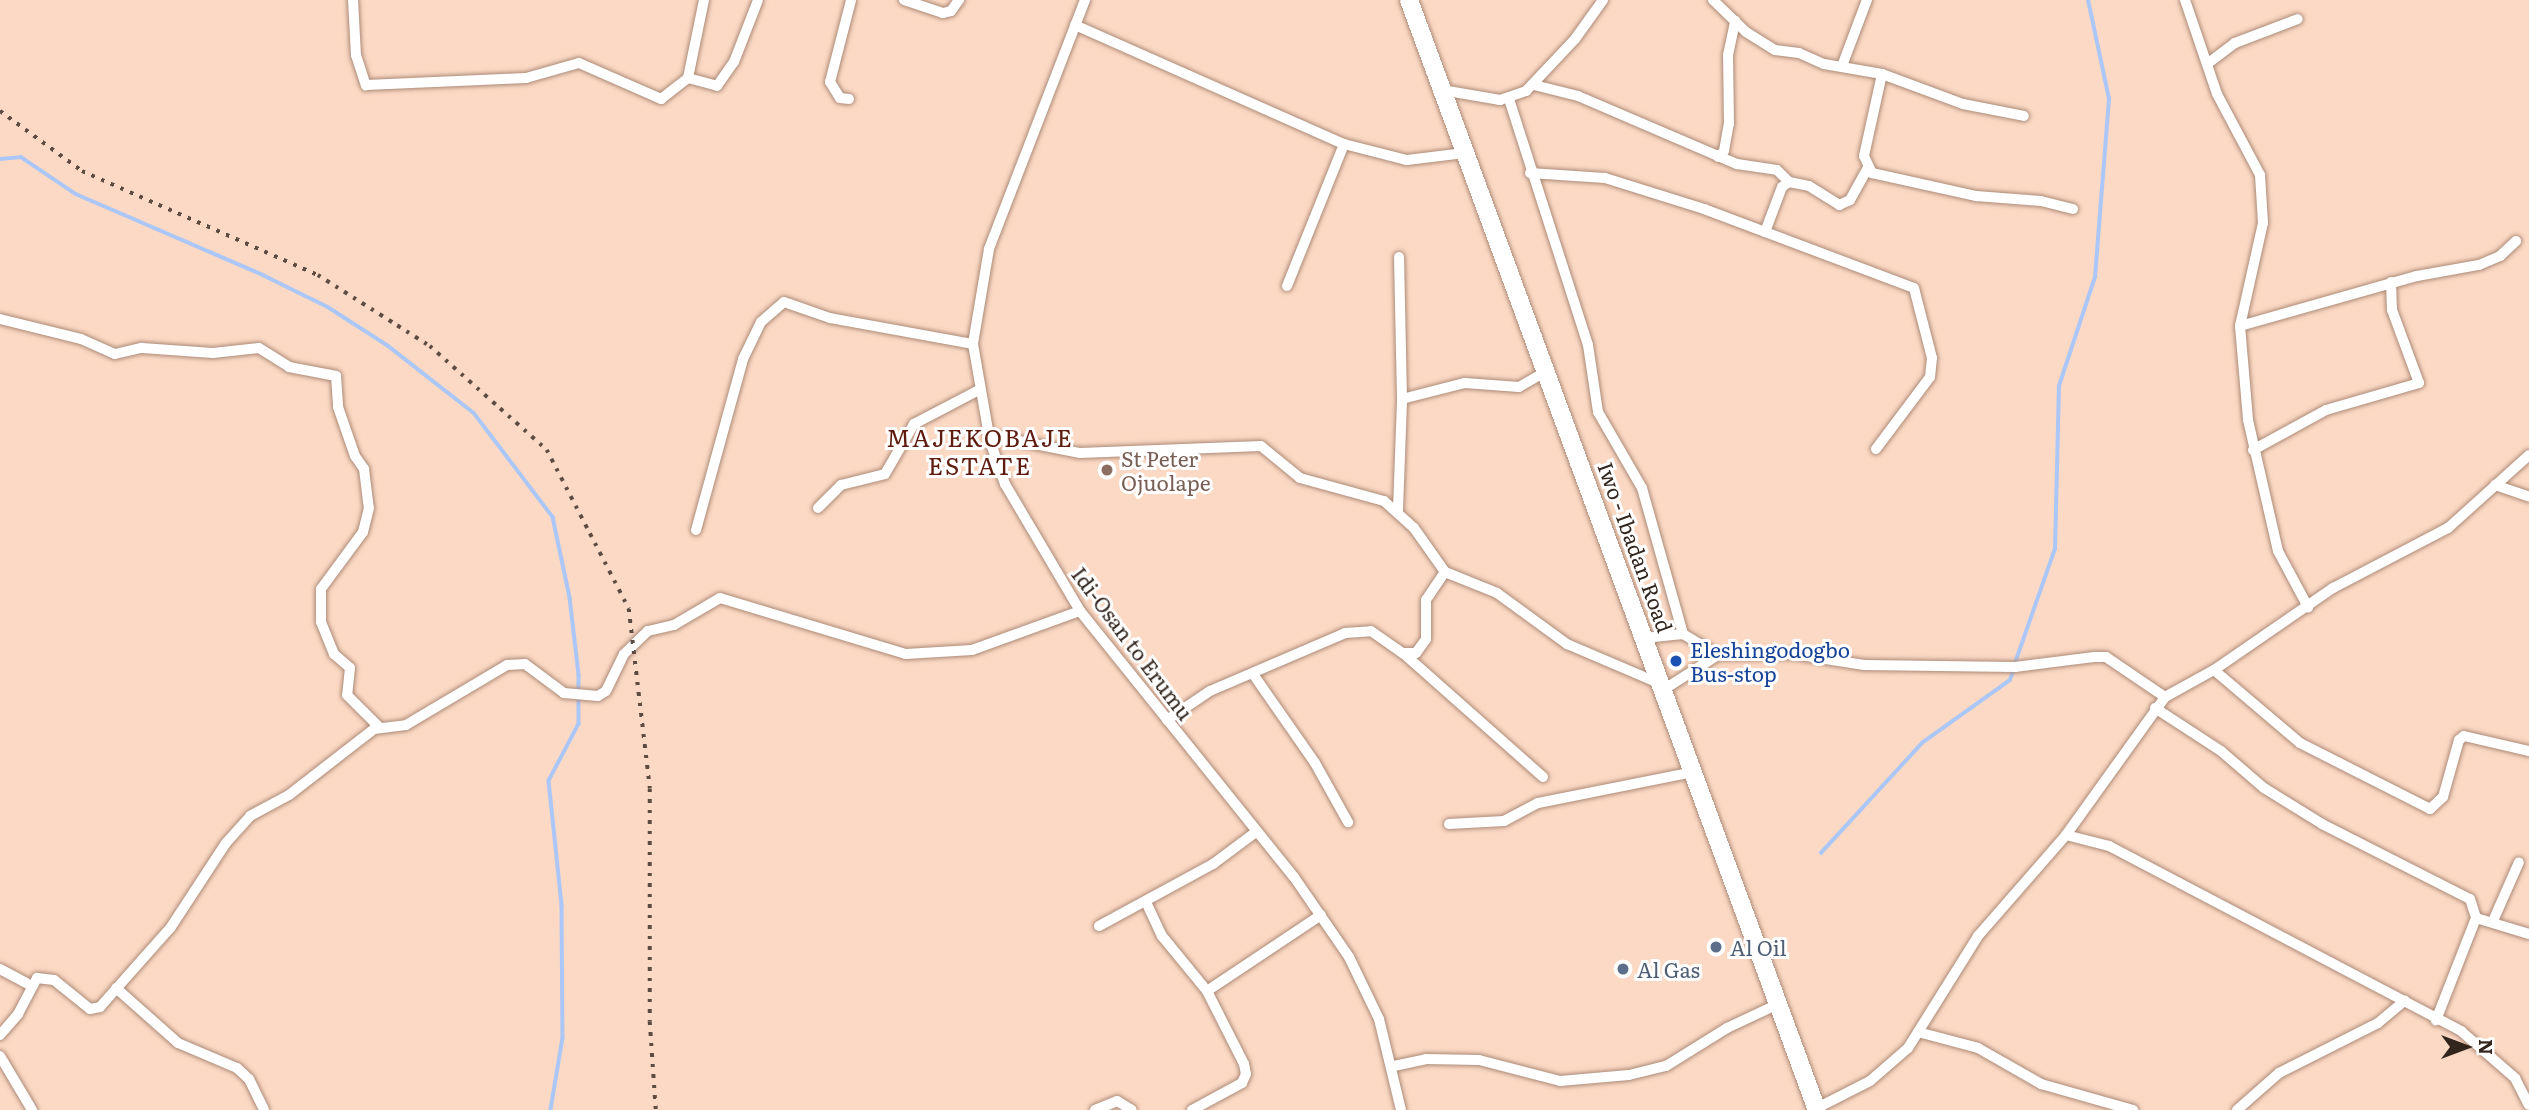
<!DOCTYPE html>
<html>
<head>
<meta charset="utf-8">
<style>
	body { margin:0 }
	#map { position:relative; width:2529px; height:1110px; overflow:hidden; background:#fcd9c4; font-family:Literata,serif }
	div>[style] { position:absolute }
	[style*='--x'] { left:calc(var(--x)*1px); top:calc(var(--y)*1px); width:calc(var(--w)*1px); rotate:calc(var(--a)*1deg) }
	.stream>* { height:3.5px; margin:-1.75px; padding:0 1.75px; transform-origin:1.75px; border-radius:1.75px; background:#abc7f7 }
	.roads { filter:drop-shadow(0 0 2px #ac8b78) drop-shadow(0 0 2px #ac8b78) }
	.street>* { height:10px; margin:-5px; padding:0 5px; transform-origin:5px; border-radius:5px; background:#fff }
	.primary>* { height:18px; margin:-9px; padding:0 9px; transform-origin:9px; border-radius:9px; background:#fff }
	.rail>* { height:3.5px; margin-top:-1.75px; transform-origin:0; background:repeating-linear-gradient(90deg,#5d4b41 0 3.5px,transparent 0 10.5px) }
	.dots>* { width:19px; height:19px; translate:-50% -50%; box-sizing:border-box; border:4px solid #fff; border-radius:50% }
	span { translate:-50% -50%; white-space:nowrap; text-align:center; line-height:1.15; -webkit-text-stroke:6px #fff; paint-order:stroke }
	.education-label { font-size:21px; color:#785e54 }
	.left { translate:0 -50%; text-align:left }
	.street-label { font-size:21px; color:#32251e }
	.transit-label { font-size:21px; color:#164399 }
	.service-label { font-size:21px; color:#4e5e75 }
	.quarter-label { font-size:24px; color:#5e1b0e; letter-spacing:2px }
	.north { position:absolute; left:2431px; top:1012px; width:70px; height:70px; -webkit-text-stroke:5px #fff; paint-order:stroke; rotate:90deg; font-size:19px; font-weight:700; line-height:28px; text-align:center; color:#32251e }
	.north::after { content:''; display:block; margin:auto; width:24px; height:32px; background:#32251e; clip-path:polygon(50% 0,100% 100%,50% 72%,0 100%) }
</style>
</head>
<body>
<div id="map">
	<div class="stream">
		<i style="--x:0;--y:159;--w:21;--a:-5"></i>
		<i style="--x:21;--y:157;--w:66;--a:33.9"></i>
		<i style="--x:76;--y:194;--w:204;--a:23.4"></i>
		<i style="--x:263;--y:275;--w:72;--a:26.2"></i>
		<i style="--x:328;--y:307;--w:70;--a:32.8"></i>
		<i style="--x:387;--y:345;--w:110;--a:38"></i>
		<i style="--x:474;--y:413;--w:131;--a:52.8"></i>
		<i style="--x:553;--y:517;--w:83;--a:78.1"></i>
		<i style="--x:570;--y:598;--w:78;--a:83.3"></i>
		<i style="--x:579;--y:675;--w:49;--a:90"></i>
		<i style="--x:579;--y:724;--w:64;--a:117.8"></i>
		<i style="--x:549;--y:781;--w:125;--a:84"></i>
		<i style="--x:562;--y:905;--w:133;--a:89.6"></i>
		<i style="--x:563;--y:1038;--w:73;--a:99.5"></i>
		<i style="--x:2015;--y:663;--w:121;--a:-70.7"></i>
		<i style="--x:2055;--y:549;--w:163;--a:-88.6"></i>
		<i style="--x:2059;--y:386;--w:115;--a:-71.7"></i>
		<i style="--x:2095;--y:277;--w:179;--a:-85.5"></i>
		<i style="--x:2109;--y:99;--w:101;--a:-102"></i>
		<i style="--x:1821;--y:853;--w:149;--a:-47.4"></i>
		<i style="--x:1922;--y:743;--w:108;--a:-35.6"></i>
		<i style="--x:2010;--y:680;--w:9;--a:-72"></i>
	</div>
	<div class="roads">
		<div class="street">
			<i style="--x:353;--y:0;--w:55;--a:86.9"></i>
			<i style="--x:356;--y:55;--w:32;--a:72"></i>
			<i style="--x:366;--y:85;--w:160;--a:-2.5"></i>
			<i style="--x:526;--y:78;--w:55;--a:-15.8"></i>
			<i style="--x:579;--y:63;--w:90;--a:23.7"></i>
			<i style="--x:661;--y:99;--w:34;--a:-38"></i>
			<i style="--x:704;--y:0;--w:80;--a:101.6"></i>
			<i style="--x:688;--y:78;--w:30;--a:15"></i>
			<i style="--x:717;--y:86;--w:29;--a:-55"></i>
			<i style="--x:734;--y:62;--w:66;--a:-68.8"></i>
			<i style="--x:904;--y:0;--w:41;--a:18.4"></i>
			<i style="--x:943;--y:13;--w:8;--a:-14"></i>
			<i style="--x:951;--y:11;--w:14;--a:-54"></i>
			<i style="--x:1085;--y:0;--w:267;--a:111.1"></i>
			<i style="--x:989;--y:249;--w:96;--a:99.6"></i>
			<i style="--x:973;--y:344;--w:98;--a:80.1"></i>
			<i style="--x:990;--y:441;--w:46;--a:70.8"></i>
			<i style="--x:1005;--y:484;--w:147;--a:59.4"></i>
			<i style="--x:1080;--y:611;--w:341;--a:51.2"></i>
			<i style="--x:1294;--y:877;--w:97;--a:55.5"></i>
			<i style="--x:1349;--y:957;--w:69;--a:64.2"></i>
			<i style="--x:1379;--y:1019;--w:94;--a:76.4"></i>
			<i style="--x:1713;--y:0;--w:46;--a:44.1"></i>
			<i style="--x:1746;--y:32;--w:34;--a:32"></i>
			<i style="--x:1775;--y:50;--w:24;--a:7"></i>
			<i style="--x:1799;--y:53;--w:27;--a:24"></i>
			<i style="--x:1824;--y:64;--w:59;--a:9.8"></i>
			<i style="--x:1882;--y:74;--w:86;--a:20.3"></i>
			<i style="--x:1963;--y:104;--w:62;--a:11.1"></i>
			<i style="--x:2185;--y:0;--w:99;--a:71.2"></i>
			<i style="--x:2217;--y:94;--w:92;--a:62"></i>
			<i style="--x:2260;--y:175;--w:48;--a:86.4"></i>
			<i style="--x:2263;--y:223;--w:106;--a:102.6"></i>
			<i style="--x:2240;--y:326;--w:94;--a:85.1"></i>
			<i style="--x:2248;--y:420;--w:134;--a:77.1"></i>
			<i style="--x:2278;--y:551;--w:64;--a:61.8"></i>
			<i style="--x:1075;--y:25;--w:294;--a:23.9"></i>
			<i style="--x:1344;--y:144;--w:65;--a:14.3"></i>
			<i style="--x:1407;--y:160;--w:58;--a:-6.9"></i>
			<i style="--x:2207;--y:64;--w:35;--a:-37"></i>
			<i style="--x:2235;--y:43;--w:67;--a:-20.9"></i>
			<i style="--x:1842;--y:66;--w:71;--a:-69.3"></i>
			<i style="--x:1882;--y:74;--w:84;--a:102.4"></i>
			<i style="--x:1864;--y:156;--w:19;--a:65"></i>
			<i style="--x:1872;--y:173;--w:107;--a:12.5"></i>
			<i style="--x:1976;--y:196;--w:65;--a:4.4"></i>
			<i style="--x:2041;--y:201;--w:33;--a:14"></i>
			<i style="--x:1534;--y:85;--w:45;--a:14"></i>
			<i style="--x:1578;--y:96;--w:173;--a:23.2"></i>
			<i style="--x:1737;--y:164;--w:40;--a:8.5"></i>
			<i style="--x:1777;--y:170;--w:17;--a:45"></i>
			<i style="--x:1789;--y:182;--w:20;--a:11"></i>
			<i style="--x:1809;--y:186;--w:36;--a:32"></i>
			<i style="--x:1839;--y:205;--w:12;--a:-24"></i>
			<i style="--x:1850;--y:200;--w:38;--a:-61"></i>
			<i style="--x:1442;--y:90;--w:59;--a:9.8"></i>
			<i style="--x:1500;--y:100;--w:28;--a:-19"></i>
			<i style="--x:1526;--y:91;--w:71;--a:-46.7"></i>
			<i style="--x:1575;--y:39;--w:48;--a:-54.3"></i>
			<i style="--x:849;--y:99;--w:9;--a:-174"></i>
			<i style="--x:840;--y:98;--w:19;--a:-122"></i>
			<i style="--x:830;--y:82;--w:85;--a:-75.6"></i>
			<i style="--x:1509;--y:99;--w:258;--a:72.2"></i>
			<i style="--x:1588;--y:345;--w:68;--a:81.5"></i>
			<i style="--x:1598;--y:412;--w:88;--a:59.9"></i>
			<i style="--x:1642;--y:488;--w:152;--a:74.3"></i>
			<i style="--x:1718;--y:157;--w:8;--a:-45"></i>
			<i style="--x:1724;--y:151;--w:27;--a:-80"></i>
			<i style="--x:1729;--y:124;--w:69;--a:-90.8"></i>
			<i style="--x:1728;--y:55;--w:35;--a:-78"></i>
			<i style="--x:1530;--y:173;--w:75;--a:3.8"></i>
			<i style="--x:1605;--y:178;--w:104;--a:17.4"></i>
			<i style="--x:1704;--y:209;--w:224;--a:20.6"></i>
			<i style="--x:1914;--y:288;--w:72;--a:75.6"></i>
			<i style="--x:1932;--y:358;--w:19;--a:96"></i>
			<i style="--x:1930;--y:377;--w:90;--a:126.9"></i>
			<i style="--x:1765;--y:232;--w:48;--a:-69.3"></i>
			<i style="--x:1782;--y:187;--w:9;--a:-36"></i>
			<i style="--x:1287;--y:286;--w:153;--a:-68.1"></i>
			<i style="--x:0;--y:319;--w:83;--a:13.9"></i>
			<i style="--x:81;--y:339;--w:37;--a:24"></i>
			<i style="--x:115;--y:354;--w:28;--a:-13"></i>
			<i style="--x:142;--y:348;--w:71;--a:4"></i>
			<i style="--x:213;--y:353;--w:46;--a:-6.2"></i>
			<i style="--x:259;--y:348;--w:36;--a:32"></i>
			<i style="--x:289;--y:367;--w:48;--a:10.8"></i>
			<i style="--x:336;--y:376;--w:31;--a:86"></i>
			<i style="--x:338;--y:407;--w:52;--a:70.9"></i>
			<i style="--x:355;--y:456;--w:16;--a:55"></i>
			<i style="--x:364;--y:469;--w:39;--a:83"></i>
			<i style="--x:369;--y:508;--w:25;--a:104"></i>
			<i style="--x:363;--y:532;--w:71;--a:126.4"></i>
			<i style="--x:321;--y:589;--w:33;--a:90"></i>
			<i style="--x:321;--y:622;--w:35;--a:68"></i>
			<i style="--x:334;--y:654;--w:21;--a:41"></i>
			<i style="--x:350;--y:668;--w:27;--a:96"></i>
			<i style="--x:347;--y:695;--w:45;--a:45"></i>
			<i style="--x:2240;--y:326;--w:184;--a:-15.8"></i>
			<i style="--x:2417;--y:276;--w:63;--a:-10.1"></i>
			<i style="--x:2479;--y:265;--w:23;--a:-23"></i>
			<i style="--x:2500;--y:256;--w:22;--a:-43"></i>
			<i style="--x:1402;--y:399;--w:65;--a:-14.3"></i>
			<i style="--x:1465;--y:383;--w:54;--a:4.2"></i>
			<i style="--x:1519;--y:387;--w:34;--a:-30"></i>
			<i style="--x:989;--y:435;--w:93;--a:11.2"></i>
			<i style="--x:1080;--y:453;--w:181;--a:-2.2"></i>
			<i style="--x:1261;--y:446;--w:50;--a:39.4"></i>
			<i style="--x:1300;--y:478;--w:87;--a:15.3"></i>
			<i style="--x:1384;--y:501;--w:40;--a:42"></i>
			<i style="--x:1414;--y:528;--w:54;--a:54.8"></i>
			<i style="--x:1445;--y:572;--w:56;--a:22"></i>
			<i style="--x:1497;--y:593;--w:87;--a:36.1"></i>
			<i style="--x:1567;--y:644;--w:102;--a:23.1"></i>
			<i style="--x:2253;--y:450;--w:83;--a:-28.7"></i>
			<i style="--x:2326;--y:410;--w:97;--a:-16.2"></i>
			<i style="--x:2419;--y:383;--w:78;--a:-110.3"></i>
			<i style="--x:2392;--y:310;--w:28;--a:-92"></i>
			<i style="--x:2495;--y:485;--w:36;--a:19"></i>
			<i style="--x:818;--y:508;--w:33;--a:-45"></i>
			<i style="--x:841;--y:485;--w:45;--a:-14"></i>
			<i style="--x:885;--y:474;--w:58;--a:-59.9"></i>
			<i style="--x:914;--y:424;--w:73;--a:-27.6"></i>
			<i style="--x:1398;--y:510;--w:111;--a:-87.9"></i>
			<i style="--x:1402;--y:399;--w:142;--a:-91.2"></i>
			<i style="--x:696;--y:530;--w:177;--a:-74.6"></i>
			<i style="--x:743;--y:359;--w:41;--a:-64.1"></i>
			<i style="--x:761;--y:322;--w:30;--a:-41"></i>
			<i style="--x:784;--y:302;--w:49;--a:19.2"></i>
			<i style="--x:830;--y:318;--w:145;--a:10.3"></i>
			<i style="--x:1644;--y:638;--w:39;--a:-6"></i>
			<i style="--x:1683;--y:634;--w:41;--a:31"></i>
			<i style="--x:1403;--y:653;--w:187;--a:41.5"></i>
			<i style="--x:2214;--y:670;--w:113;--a:40.3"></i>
			<i style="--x:2300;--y:743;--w:146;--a:26.9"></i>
			<i style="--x:2430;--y:809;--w:18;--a:-43"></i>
			<i style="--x:2443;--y:797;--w:59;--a:-74.3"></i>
			<i style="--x:2459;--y:740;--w:6;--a:-39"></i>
			<i style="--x:2464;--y:736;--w:67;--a:13"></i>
			<i style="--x:1253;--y:674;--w:108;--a:55.1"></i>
			<i style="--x:1315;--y:763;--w:68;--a:60.8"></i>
			<i style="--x:1663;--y:690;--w:65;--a:-32.5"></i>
			<i style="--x:1718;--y:655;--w:76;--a:-0.8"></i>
			<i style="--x:1794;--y:654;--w:71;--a:8.9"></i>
			<i style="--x:1864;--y:665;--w:151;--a:0.8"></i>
			<i style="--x:2015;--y:667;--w:80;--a:-7.2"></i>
			<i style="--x:2094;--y:657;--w:12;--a:0"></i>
			<i style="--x:2106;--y:657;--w:71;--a:34.1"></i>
			<i style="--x:2155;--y:708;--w:79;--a:33.1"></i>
			<i style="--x:2221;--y:751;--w:57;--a:40.7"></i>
			<i style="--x:2264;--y:788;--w:68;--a:31.8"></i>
			<i style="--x:2322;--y:824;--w:166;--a:26.9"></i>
			<i style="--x:2470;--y:899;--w:20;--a:72"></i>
			<i style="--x:2476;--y:918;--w:110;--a:111.4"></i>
			<i style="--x:1167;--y:720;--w:52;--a:-34"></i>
			<i style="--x:1210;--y:691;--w:147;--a:-23.2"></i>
			<i style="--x:1345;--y:633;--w:26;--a:-4"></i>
			<i style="--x:1371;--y:631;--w:39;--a:35"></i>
			<i style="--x:1403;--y:653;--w:13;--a:0"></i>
			<i style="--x:1416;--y:653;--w:17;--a:-54"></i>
			<i style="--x:1426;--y:639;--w:39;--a:-90"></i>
			<i style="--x:1426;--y:600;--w:34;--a:-56"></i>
			<i style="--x:1449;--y:824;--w:55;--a:-3.1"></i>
			<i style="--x:1504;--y:821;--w:38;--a:-28"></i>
			<i style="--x:1538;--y:803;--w:158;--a:-11.3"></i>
			<i style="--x:2066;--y:835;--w:44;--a:14.3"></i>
			<i style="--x:2109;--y:846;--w:398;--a:27.7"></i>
			<i style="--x:2461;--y:1031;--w:72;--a:41"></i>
			<i style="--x:2515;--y:1078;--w:30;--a:63"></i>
			<i style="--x:1146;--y:902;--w:38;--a:65"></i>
			<i style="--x:1162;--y:936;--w:71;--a:50.7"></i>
			<i style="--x:1207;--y:991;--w:82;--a:63.1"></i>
			<i style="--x:1244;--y:1064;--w:10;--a:79"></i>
			<i style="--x:1246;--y:1074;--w:10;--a:114"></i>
			<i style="--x:1242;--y:1083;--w:57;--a:151.6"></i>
			<i style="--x:2476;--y:918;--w:55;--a:16.8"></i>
			<i style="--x:2493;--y:921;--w:64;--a:-66.2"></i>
			<i style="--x:1099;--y:926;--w:130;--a:-28.5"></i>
			<i style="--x:1213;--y:864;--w:54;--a:-36.7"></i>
			<i style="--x:0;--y:969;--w:34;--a:28"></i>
			<i style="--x:116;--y:988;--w:83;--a:41.6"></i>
			<i style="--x:178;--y:1043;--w:64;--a:23"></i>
			<i style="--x:237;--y:1068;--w:16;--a:43"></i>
			<i style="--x:249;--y:1079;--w:34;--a:64"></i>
			<i style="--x:1207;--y:991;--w:137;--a:-33.7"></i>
			<i style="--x:1918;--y:1032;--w:62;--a:14.9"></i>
			<i style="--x:1978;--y:1048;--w:73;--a:29.7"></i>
			<i style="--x:2041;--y:1084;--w:96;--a:15.8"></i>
			<i style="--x:0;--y:1035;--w:28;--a:-49"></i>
			<i style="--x:18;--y:1014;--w:41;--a:-62.2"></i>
			<i style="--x:37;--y:978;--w:17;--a:7"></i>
			<i style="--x:54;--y:980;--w:46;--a:38.9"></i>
			<i style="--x:90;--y:1009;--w:10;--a:-11"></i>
			<i style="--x:100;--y:1007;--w:107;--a:-48.4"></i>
			<i style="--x:171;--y:927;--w:100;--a:-56.8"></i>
			<i style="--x:226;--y:843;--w:36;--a:-48"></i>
			<i style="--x:250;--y:816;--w:44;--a:-28.3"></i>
			<i style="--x:289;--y:795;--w:108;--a:-37.8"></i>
			<i style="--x:374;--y:729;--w:32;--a:-7"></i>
			<i style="--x:406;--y:725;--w:117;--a:-30.7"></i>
			<i style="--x:507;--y:665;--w:18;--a:-3"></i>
			<i style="--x:525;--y:664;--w:49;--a:36.6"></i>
			<i style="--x:564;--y:693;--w:34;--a:5"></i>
			<i style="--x:598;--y:696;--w:9;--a:-32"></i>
			<i style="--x:606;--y:691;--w:41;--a:-64.1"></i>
			<i style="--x:624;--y:654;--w:33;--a:-44"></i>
			<i style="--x:648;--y:631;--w:27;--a:-13"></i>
			<i style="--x:674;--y:625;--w:53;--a:-30.4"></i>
			<i style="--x:720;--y:598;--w:194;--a:16.8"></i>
			<i style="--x:906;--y:654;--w:66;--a:-3.5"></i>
			<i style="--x:972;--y:650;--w:115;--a:-19.9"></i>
			<i style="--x:0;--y:1056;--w:63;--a:59.3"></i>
			<i style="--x:1394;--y:1066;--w:33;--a:-12"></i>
			<i style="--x:1426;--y:1059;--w:53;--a:1.1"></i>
			<i style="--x:1479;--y:1060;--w:84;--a:14.5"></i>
			<i style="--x:1560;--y:1081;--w:69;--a:-5"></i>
			<i style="--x:1629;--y:1075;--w:38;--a:-14"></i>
			<i style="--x:1666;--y:1066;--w:72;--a:-31.9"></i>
			<i style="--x:1727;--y:1028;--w:56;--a:-25.2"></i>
			<i style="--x:1817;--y:1108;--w:59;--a:-27"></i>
			<i style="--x:1870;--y:1081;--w:50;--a:-41"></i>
			<i style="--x:1908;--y:1048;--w:132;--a:-58"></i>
			<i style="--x:1978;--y:936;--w:134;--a:-48.9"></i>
			<i style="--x:2066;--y:835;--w:170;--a:-54.3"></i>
			<i style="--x:2165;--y:697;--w:56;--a:-28.9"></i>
			<i style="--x:2214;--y:670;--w:145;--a:-34.6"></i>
			<i style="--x:2333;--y:588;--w:130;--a:-27.6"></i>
			<i style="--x:2448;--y:528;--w:109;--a:-42"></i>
			<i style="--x:1095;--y:1110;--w:24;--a:-22"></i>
			<i style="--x:1117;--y:1101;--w:17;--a:31"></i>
			<i style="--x:2237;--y:1110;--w:56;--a:-41.4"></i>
			<i style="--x:2279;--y:1073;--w:111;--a:-26.8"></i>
			<i style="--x:2378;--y:1023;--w:35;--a:-40"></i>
		</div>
		<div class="primary">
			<i style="--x:1409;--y:0;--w:1183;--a:69.82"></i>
		</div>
	</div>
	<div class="rail">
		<i style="--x:0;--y:111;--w:102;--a:36.2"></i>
		<i style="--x:82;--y:171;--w:258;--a:23.8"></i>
		<i style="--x:318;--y:275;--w:133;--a:32.4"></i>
		<i style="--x:430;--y:346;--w:157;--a:41.6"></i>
		<i style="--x:547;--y:450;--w:179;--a:62.7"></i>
		<i style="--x:629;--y:609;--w:181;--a:83.3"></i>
		<i style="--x:650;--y:789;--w:233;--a:90"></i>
		<i style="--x:650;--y:1022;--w:88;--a:86.1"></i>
	</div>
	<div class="dots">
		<i style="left:1107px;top:470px;background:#8d6e63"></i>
		<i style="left:1676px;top:661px;background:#1a4fb4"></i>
		<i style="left:1716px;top:947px;background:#5c6f8a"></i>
		<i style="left:1623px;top:969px;background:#5c6f8a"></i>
	</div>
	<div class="education-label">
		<span class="left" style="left:1121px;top:470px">St Peter<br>Ojuolape</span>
	</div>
	<div class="street-label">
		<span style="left:1636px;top:547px;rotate:70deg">Iwo - Ibadan Road</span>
		<span style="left:1133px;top:643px;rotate:53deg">Idi-Osan to Erumu</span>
	</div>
	<div class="transit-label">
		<span class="left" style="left:1690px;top:661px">Eleshingodogbo<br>Bus-stop</span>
	</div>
	<div class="service-label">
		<span class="left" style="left:1730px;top:947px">Al Oil</span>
		<span class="left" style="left:1637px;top:969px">Al Gas</span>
	</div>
	<div class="quarter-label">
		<span style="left:980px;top:451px">MAJEKOBAJE<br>ESTATE</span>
	</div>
	<div class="north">N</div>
</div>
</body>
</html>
